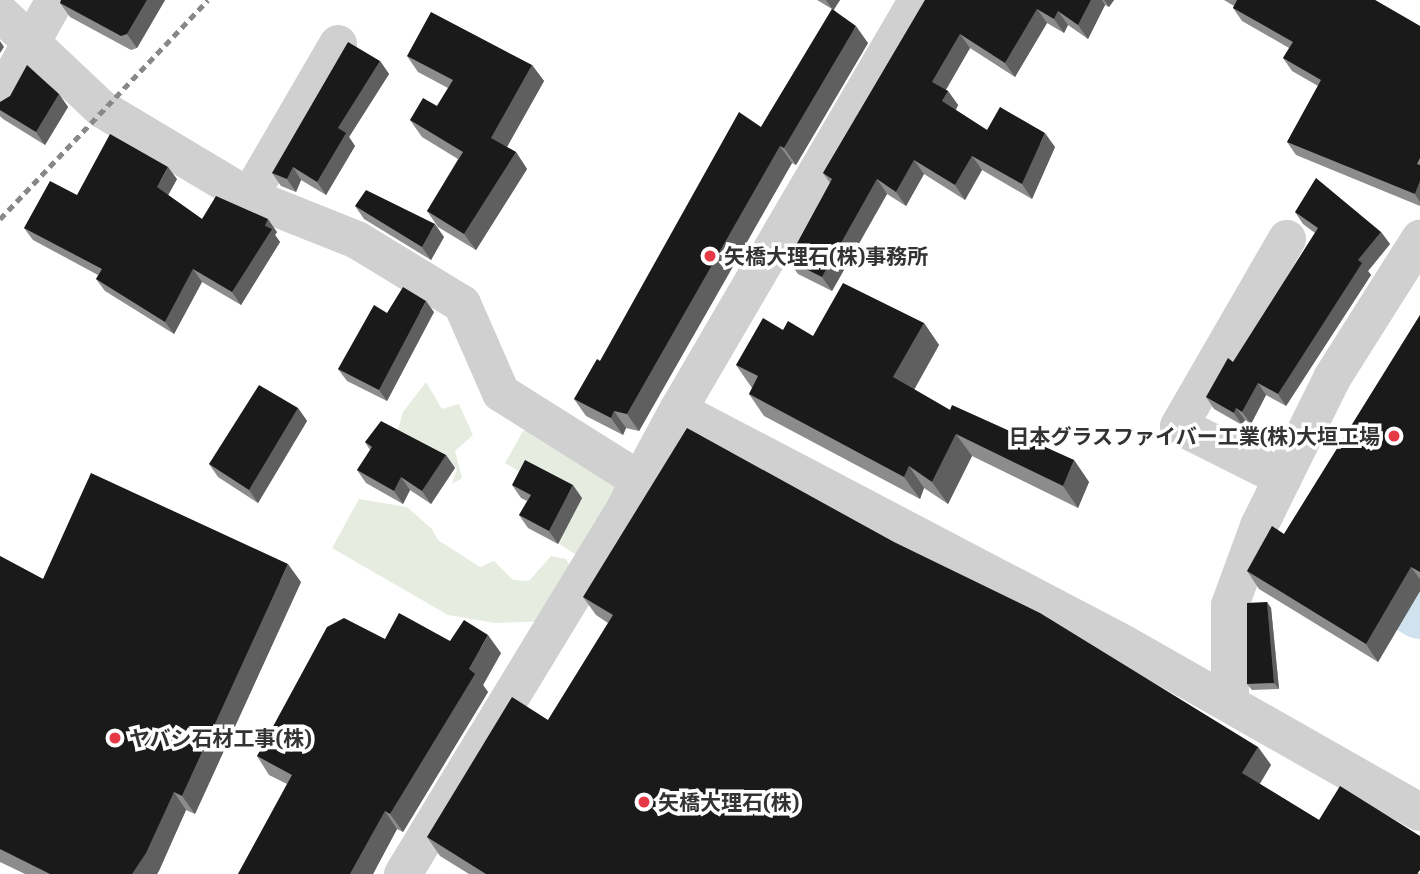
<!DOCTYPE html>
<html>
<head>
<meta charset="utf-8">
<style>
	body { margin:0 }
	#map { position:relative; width:1420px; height:874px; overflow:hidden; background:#fff; font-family:"Exo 2","Noto Sans JP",sans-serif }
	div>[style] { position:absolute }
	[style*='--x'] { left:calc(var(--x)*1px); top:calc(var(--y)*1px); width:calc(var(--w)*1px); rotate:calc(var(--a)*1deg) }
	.green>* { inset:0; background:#e6ecdf }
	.river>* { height:63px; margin:-31.5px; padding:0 31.5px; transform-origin:31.5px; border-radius:31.5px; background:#cfe2ee }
	.minor>* { height:38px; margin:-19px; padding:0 19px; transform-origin:19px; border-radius:19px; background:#d0d0d0 }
	.rail>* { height:5px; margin-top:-2.5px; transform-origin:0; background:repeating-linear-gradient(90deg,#888 0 7px,transparent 0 12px) }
	.wall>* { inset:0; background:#8c8c8c }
	.shaded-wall>* { inset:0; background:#5f5f5f }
	.building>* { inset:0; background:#1a1a1a }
	.dots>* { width:19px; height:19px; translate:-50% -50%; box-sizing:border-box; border:4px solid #fff; border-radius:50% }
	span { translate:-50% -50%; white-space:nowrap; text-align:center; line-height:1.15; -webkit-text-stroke:7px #fff; paint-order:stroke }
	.poi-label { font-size:21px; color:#333; font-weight:700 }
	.left { translate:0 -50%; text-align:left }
	.right { translate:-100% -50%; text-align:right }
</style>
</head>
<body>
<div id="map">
	<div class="green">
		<i style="clip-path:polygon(426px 382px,442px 409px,459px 404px,473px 435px,455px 451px,462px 478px,452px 484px,457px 468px,396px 436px,403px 412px)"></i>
		<i style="clip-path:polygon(523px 431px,538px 431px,626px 480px,581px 558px,546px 535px,547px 507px,520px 472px,505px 463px)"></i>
		<i style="clip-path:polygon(359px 499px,407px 507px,432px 529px,438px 540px,480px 567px,494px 561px,513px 580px,529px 581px,551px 556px,566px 559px,570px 567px,551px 621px,495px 623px,448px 615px,332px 548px)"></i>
	</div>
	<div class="river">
		<i style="--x:1340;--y:556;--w:95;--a:32.5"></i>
	</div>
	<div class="minor">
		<i style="--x:0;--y:13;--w:140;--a:43.3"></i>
		<i style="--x:102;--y:109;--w:171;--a:30.9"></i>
		<i style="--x:249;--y:197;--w:116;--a:21.7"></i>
		<i style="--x:357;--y:240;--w:123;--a:31.4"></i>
		<i style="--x:462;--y:304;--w:97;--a:66.3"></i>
		<i style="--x:501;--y:393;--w:165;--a:32.2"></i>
		<i style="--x:0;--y:98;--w:112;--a:-60.7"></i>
		<i style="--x:249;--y:197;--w:177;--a:-59.8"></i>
		<i style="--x:678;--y:410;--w:504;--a:27.68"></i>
		<i style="--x:1124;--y:644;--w:340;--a:29.6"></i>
		<i style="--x:1283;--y:478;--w:116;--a:-153.4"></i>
		<i style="--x:1179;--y:426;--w:216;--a:-60"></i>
		<i style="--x:1230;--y:702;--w:97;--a:-90"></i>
		<i style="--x:1230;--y:605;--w:84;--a:-69.8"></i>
		<i style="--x:1259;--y:526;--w:165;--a:-63.7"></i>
		<i style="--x:1332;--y:378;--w:165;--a:-57.7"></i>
		<i style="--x:403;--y:874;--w:421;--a:-58.7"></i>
		<i style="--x:622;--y:514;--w:118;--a:-61.7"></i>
		<i style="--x:678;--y:410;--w:475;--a:-59.7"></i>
	</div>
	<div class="rail">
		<i style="--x:0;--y:219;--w:302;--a:-46.5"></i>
	</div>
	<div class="wall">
		<i style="clip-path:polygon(165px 0,137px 48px,131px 50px,70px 17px,60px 3px)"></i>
		<i style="clip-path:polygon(817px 0,840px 0,834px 10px,868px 43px,796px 165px,792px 163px,639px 431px,626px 428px,623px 435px,586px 416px,574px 399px,761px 127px,832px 9px)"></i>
		<i style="clip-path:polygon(925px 0,1114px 0,1109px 7px,1105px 5px,1088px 39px,1068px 25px,1064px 33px,1047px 23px,1015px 77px,970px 48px,946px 90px,948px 91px,958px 105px,956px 110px,987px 130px,1055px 147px,1032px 199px,982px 170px,965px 200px,924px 174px,906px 206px,887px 194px,832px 291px,798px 274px,788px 260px,830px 183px,823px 173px)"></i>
		<i style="clip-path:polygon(1224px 0,1375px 0,1420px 26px,1420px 206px,1296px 155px,1287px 142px,1318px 86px,1292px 71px,1283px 58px,1289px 48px,1242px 21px,1233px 8px,1234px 6px)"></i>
		<i style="clip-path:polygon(407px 56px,532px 65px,544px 81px,507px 147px,516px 152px,527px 169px,476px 250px,438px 227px,427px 211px,458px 159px,422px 137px,410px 120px,437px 106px,448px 88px,418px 72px)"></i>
		<i style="clip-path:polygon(380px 61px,389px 74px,349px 137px,355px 146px,326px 195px,301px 180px,296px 192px,281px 186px,272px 173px)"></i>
		<i style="clip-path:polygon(59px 94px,68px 107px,45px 145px,3px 119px,0 116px,0 102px)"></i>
		<i style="clip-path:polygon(177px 179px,168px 195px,202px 219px,277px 232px,275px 235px,280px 242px,241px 305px,202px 282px,174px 334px,105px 291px,96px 279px,98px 275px,33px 240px,24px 228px,77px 195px)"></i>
		<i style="clip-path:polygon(355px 206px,444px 237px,431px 260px,364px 219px)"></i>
		<i style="clip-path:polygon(1295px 212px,1381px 232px,1390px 244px,1368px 271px,1371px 275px,1286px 406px,1266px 395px,1251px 424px,1245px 420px,1242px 425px,1214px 409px,1206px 397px,1233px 362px,1315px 233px,1303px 224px)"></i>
		<i style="clip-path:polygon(434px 312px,387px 401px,347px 381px,338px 369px,387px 313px)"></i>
		<i style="clip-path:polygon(1420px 315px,1420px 591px,1378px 662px,1259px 589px,1247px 571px,1284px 534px)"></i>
		<i style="clip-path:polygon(924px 323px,939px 345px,914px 389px,950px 410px,1074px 460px,1089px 482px,1078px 508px,972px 456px,948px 504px,924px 488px,920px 499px,764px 416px,749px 394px,752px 388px,736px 365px,783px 330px,813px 336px)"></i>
		<i style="clip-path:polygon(298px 408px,307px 421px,258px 503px,218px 477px,209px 464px)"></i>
		<i style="clip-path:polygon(365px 442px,446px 455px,455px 468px,431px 504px,410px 490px,403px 504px,366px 483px,357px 470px,370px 450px)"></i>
		<i style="clip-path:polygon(512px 485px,582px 498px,558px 544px,528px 528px,519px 515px,527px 501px,521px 498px)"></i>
		<i style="clip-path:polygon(0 556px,43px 579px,301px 582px,195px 814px,186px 810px,157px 874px,25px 874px,0 862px)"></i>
		<i style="clip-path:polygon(583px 597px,1258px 747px,1271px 765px,1260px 784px,1319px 820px,1420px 874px,469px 874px,440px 856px,427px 837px,548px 720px,608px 623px,596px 615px)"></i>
		<i style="clip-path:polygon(1267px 602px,1271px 608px,1279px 689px,1252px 690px,1247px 684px)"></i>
		<i style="clip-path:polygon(385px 639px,450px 641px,501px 653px,483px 685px,488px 692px,403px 832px,397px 829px,373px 874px,238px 874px,287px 784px,269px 775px,257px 756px)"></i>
	</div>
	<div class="shaded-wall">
		<i style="clip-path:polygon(147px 0,165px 0,137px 48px,127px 34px)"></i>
		<i style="clip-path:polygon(826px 0,840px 0,833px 10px)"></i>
		<i style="clip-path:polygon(1091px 0,1102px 0,1105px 5px,1088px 39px,1078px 25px)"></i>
		<i style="clip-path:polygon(1104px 0,1114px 0,1109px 7px)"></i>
		<i style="clip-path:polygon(1037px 9px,1047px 23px,1015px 77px,1005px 63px)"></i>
		<i style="clip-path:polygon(1058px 11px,1068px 25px,1064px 33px,1054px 19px)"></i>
		<i style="clip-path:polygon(856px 26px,868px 43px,796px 165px,784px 148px)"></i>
		<i style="clip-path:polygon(960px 34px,970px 48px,942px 96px,932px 82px)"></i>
		<i style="clip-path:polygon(0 41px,4px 47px,0 53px)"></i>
		<i style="clip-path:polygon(380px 61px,389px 74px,349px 137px,355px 146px,326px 195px,317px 182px,338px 128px)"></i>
		<i style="clip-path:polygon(532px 65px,544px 81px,503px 154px,491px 138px)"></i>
		<i style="clip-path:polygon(948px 91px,958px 105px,952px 116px,942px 101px)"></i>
		<i style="clip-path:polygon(59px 94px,68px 107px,45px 145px,36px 132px)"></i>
		<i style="clip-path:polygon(1045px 133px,1055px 147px,1032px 199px,1022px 184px)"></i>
		<i style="clip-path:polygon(780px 146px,792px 163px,639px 431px,627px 414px)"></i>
		<i style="clip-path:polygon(516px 152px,527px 169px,476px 250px,464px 234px)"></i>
		<i style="clip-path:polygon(972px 156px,982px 170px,965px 200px,955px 185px)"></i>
		<i style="clip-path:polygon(914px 160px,924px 174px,906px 206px,896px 192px)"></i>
		<i style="clip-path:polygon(168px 167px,177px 179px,166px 199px,157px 187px)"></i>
		<i style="clip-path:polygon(293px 167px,301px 180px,296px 192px,287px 179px)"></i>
		<i style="clip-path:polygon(877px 179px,887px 194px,832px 291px,822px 277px)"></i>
		<i style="clip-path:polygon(1420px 181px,1420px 202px,1415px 194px)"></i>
		<i style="clip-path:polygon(268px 219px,277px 232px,275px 235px,280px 242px,241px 305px,232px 292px)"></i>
		<i style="clip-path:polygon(435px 224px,444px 237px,431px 260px,422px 247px)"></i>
		<i style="clip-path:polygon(1381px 232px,1390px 244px,1368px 271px,1371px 275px,1286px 406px,1278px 394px,1358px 260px)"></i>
		<i style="clip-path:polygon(193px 269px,202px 282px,174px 334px,165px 322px)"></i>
		<i style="clip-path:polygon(426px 301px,434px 312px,387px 401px,379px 390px)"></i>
		<i style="clip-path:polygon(924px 323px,939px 345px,909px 399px,893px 377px)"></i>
		<i style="clip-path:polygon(1258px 383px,1266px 395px,1251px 424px,1242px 412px)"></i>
		<i style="clip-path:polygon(298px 408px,307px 421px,258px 503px,249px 490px)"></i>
		<i style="clip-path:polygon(1236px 408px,1245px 420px,1242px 425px,1234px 413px)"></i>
		<i style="clip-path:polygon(614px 411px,626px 428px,623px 435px,611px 418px)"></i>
		<i style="clip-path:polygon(956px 434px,972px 456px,948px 504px,932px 482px)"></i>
		<i style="clip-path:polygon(446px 455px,455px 468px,431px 504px,422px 491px)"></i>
		<i style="clip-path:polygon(1074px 460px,1089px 482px,1078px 508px,1063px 486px)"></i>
		<i style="clip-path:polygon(909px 466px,924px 488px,920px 499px,904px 477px)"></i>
		<i style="clip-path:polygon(401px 477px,410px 490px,403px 504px,394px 491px)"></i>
		<i style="clip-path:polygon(573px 485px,582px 498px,558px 544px,549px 531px)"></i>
		<i style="clip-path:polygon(288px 564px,301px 582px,195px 814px,182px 796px)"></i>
		<i style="clip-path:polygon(1411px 567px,1420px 579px,1420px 591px,1378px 662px,1366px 644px)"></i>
		<i style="clip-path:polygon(1267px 602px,1271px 608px,1279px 689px,1274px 683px)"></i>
		<i style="clip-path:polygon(488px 635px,501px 653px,483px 685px,488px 692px,403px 832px,390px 814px)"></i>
		<i style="clip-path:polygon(1258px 747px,1271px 765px,1255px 791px,1242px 773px)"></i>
		<i style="clip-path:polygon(174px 792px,186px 810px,159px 871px,157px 874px,132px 874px)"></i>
		<i style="clip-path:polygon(385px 811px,397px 829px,373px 874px,350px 874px)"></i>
	</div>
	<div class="building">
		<i style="clip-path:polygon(61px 0,147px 0,127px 34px,121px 36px,60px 3px)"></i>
		<i style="clip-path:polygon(925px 0,1091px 0,1078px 25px,1058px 11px,1054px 19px,1037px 9px,1005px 63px,960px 34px,932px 82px,948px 91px,942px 101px,987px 130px,1000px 107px,1045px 133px,1022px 184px,972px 156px,955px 185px,914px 160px,896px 192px,877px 179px,822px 277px,788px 260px,832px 179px,823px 173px)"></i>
		<i style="clip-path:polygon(1237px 0,1375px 0,1420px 26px,1420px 158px,1417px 164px,1420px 165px,1420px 181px,1415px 194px,1287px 142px,1321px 80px,1283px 58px,1293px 42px,1233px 8px)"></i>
		<i style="clip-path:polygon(832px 9px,856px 26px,784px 148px,780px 146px,627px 414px,614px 411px,611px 418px,574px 399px,597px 359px,600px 361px,739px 112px,761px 127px)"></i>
		<i style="clip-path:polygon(431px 12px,532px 65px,491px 138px,516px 152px,464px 234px,427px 211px,463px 152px,410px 120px,423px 98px,437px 106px,453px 80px,407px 56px)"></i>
		<i style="clip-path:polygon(348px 42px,380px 61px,338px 128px,346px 133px,317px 182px,293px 167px,287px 179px,272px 173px)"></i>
		<i style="clip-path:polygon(27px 65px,59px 94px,36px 132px,0 110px,0 102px,10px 96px)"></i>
		<i style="clip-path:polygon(110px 134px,168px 167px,157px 187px,202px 219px,216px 196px,268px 219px,265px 226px,272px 229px,232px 292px,193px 269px,165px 322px,96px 279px,102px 269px,24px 228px,50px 181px,77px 195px)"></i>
		<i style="clip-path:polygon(1316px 178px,1381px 232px,1358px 260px,1362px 263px,1278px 394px,1258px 383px,1242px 412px,1236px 408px,1234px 413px,1206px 397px,1228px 358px,1233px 362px,1318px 228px,1295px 212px)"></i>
		<i style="clip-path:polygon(366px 190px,435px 224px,422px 247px,355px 206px)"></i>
		<i style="clip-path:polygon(843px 283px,924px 323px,893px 377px,950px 410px,952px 405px,1074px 460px,1063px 486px,956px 434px,932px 482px,909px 466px,904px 477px,749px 394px,758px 376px,736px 365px,763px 318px,783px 330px,788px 321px,813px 336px)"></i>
		<i style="clip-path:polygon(403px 287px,426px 301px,379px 390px,338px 369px,374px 305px,387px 313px)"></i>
		<i style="clip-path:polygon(1420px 315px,1420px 572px,1411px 567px,1366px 644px,1247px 571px,1272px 526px,1284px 534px)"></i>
		<i style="clip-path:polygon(259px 385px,298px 408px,249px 490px,209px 464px)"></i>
		<i style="clip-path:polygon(381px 421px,446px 455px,422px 491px,401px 477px,394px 491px,357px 470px,372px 447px,365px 442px)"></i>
		<i style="clip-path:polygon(687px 428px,894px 542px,1040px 613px,1258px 747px,1242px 773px,1319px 820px,1340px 786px,1420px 836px,1420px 870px,1417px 874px,486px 874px,427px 837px,512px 697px,548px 720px,613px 615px,583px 597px)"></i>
		<i style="clip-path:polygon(525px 460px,573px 485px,549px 531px,519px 515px,531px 495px,512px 485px)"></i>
		<i style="clip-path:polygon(91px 473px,288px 564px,182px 796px,174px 792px,146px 853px,132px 874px,50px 874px,0 849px,0 556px,43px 579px)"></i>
		<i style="clip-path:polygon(1267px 602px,1274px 683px,1247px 684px,1247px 603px)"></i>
		<i style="clip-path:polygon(399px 613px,450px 641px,464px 620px,488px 635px,469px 669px,475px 674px,390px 814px,385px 811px,350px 874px,238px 874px,292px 775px,257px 756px,327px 627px,344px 618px,385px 639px)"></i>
	</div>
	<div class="dots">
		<i style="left:710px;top:256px;background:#e63946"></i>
		<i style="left:1394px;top:436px;background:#e63946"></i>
		<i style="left:115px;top:738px;background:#e63946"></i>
		<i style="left:644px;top:802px;background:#e63946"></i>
	</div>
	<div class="poi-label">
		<span class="left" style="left:724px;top:256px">矢橋大理石(株)事務所</span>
		<span class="right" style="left:1380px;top:436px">日本グラスファイバー工業(株)大垣工場</span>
		<span class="left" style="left:129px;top:738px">ヤバシ石材工事(株)</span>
		<span class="left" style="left:658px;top:802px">矢橋大理石(株)</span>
	</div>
</div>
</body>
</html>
